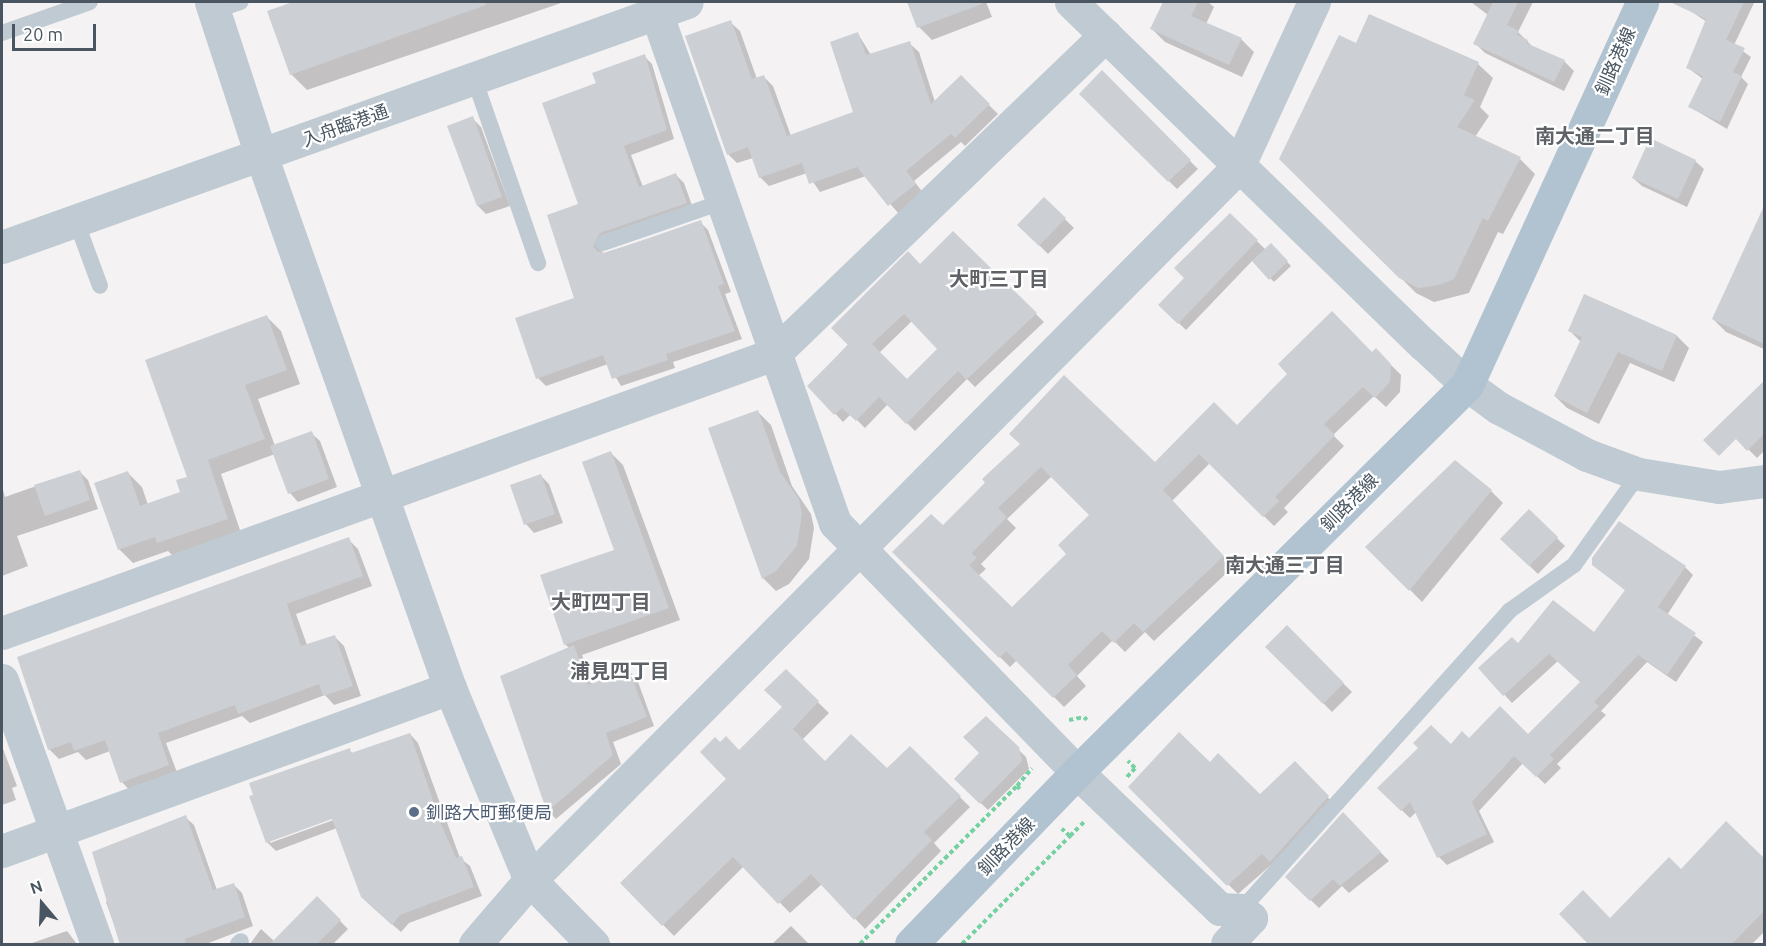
<!DOCTYPE html>
<html>
<head>
<meta charset="utf-8">
<style>
	body { margin:0 }
	#map { position:relative; width:1766px; height:946px; overflow:hidden; background:#f4f2f2; font-family:Ubuntu,"Noto Sans JP",sans-serif }
	div>[style] { position:absolute }
	[style*='--x'] { left:calc(var(--x)*1px); top:calc(var(--y)*1px); width:calc(var(--w)*1px); rotate:calc(var(--a)*1deg) }
	.shadow>* { inset:0; background:#0003 }
	.building>* { inset:0; background:#cccfd4 }
	.path>* { height:4px; margin-top:-2px; transform-origin:0; background:repeating-linear-gradient(90deg,#76d2a2 0 4.5px,transparent 0 7.5px) }
	.service>* { height:16px; margin:-8px; padding:0 8px; transform-origin:8px; border-radius:8px; background:#bfcad2 }
	.minor>* { height:33px; margin:-16.5px; padding:0 16.5px; transform-origin:16.5px; border-radius:16.5px; background:#bfcad2 }
	.primary>* { height:33px; margin:-16.5px; padding:0 16.5px; transform-origin:16.5px; border-radius:16.5px; background:#b1c2d1 }
	.dots>* { width:16px; height:16px; translate:-50% -50%; box-sizing:border-box; border:3px solid #fff; border-radius:50% }
	span { translate:-50% -50%; white-space:nowrap; text-align:center; line-height:1.15; -webkit-text-stroke:4.5px #fff; paint-order:stroke }
	.street-label { font-size:18px; color:#495661 }
	.service-label { font-size:18px; color:#4e5e75 }
	.left { translate:0 -50%; text-align:left }
	.neighbourhood-label { font-size:20px; color:#5e6267; font-weight:700 }
	.frame { position:absolute; inset:0; border:3px solid #495661; pointer-events:none }
	.north { position:absolute; left:12px; top:874px; width:60px; height:60px; -webkit-text-stroke:4px #fff; paint-order:stroke; rotate:341deg; font-size:16px; font-weight:700; line-height:24px; text-align:center; color:#495661 }
	.north::after { content:''; display:block; margin:auto; width:21px; height:27px; background:#495661; clip-path:polygon(50% 0,100% 100%,50% 72%,0 100%) }
	.scale { position:absolute; left:12px; top:24px; width:84px; height:27px; box-sizing:border-box; border:3px solid #495661; border-top:0; padding-left:8px; font-size:18px; line-height:21px; white-space:nowrap; color:#495661; -webkit-text-stroke:4px #fff; paint-order:stroke }
</style>
</head>
<body>
<div id="map">
	<div class="shadow">
		<i style="clip-path:polygon(298px 2px,564px 2px,307px 90px,291px 74px,269px 12px)"></i>
		<i style="clip-path:polygon(909px 2px,986px 2px,992px 17px,932px 40px,919px 27px)"></i>
		<i style="clip-path:polygon(1164px 2px,1208px 2px,1214px 7px,1206px 24px,1241px 39px,1254px 52px,1242px 77px,1165px 42px,1152px 29px)"></i>
		<i style="clip-path:polygon(1471px 2px,1533px 2px,1518px 32px,1534px 48px,1564px 61px,1574px 71px,1564px 91px,1485px 53px,1475px 43px,1488px 15px)"></i>
		<i style="clip-path:polygon(1690px 2px,1754px 3px,1734px 45px,1751px 57px,1741px 77px,1748px 84px,1727px 129px,1690px 107px,1703px 79px,1688px 68px,1707px 22px,1686px 8px)"></i>
		<i style="clip-path:polygon(730px 22px,740px 31px,757px 79px,763px 76px,773px 86px,791px 136px,855px 113px,858px 34px,871px 55px,909px 43px,919px 52px,935px 102px,961px 77px,998px 114px,965px 146px,961px 142px,914px 181px,924px 194px,899px 214px,866px 176px,820px 192px,807px 173px,769px 186px,760px 177px,753px 158px,737px 163px,728px 154px)"></i>
		<i style="clip-path:polygon(1357px 45px,1478px 64px,1493px 78px,1480px 107px,1489px 116px,1475px 137px,1520px 159px,1535px 174px,1503px 234px,1498px 232px,1469px 293px,1434px 302px,1416px 293px,1281px 158px)"></i>
		<i style="clip-path:polygon(644px 56px,652px 64px,674px 139px,631px 155px,643px 187px,676px 175px,684px 183px,694px 211px,608px 241px,601px 254px,700px 222px,708px 230px,731px 292px,725px 294px,742px 339px,673px 362px,675px 368px,621px 386px,608px 364px,546px 386px,538px 378px,576px 299px,580px 205px,598px 84px)"></i>
		<i style="clip-path:polygon(1102px 73px,1198px 169px,1177px 189px,1081px 94px)"></i>
		<i style="clip-path:polygon(472px 118px,481px 127px,510px 206px,486px 214px,478px 206px)"></i>
		<i style="clip-path:polygon(1695px 161px,1704px 169px,1687px 207px,1642px 186px,1633px 178px)"></i>
		<i style="clip-path:polygon(1044px 199px,1074px 228px,1048px 254px,1019px 225px)"></i>
		<i style="clip-path:polygon(1230px 215px,1266px 250px,1271px 245px,1291px 266px,1274px 282px,1253px 260px,1186px 330px,1160px 305px,1186px 278px)"></i>
		<i style="clip-path:polygon(evenodd,953px 233px,1044px 322px,975px 387px,967px 379px,915px 431px,888px 404px,865px 428px,851px 414px,843px 422px,809px 386px,953px 233px,912px 321px,939px 349px,907px 381px,879px 353px,912px 321px)"></i>
		<i style="clip-path:polygon(1751px 240px,1764px 246px,1764px 349px,1726px 332px,1713px 319px)"></i>
		<i style="clip-path:polygon(1584px 296px,1677px 336px,1689px 348px,1674px 382px,1630px 363px,1599px 424px,1567px 408px,1555px 396px,1581px 342px,1569px 330px)"></i>
		<i style="clip-path:polygon(267px 317px,281px 331px,300px 384px,258px 399px,275px 446px,311px 433px,320px 441px,337px 487px,298px 502px,290px 493px,275px 454px,221px 474px,241px 533px,173px 556px,168px 551px,133px 563px,119px 549px,128px 473px,142px 487px,148px 505px,182px 493px)"></i>
		<i style="clip-path:polygon(evenodd,1376px 350px,1401px 375px,1400px 392px,1386px 407px,1374px 396px,1333px 435px,1344px 446px,1284px 508px,1288px 512px,1274px 526px,1210px 463px,1172px 501px,1233px 567px,1154px 641px,1145px 632px,1125px 652px,1113px 640px,1077px 676px,1086px 686px,1064px 707px,1017px 660px,1010px 667px,894px 552px,943px 527px,1022px 444px,1155px 464px,1237px 427px,1376px 350px,1052px 476px,1091px 515px,1068px 554px,1012px 609px,978px 576px,986px 569px,981px 564px,1016px 528px,1007px 519px,1052px 476px)"></i>
		<i style="clip-path:polygon(1764px 401px,1764px 451px,1757px 458px,1733px 434px)"></i>
		<i style="clip-path:polygon(758px 412px,771px 425px,792px 486px,811px 514px,814px 528px,809px 559px,789px 584px,776px 591px,763px 578px,710px 429px)"></i>
		<i style="clip-path:polygon(611px 453px,623px 465px,680px 620px,582px 655px,593px 685px,629px 671px,637px 679px,654px 726px,613px 742px,621px 764px,556px 819px,548px 811px,570px 649px,565px 644px,616px 550px)"></i>
		<i style="clip-path:polygon(79px 471px,88px 480px,98px 509px,17px 536px,28px 566px,2px 576px,2px 486px,5px 497px)"></i>
		<i style="clip-path:polygon(541px 476px,549px 484px,563px 523px,534px 533px,526px 524px,512px 486px)"></i>
		<i style="clip-path:polygon(1491px 491px,1503px 503px,1422px 602px,1368px 547px)"></i>
		<i style="clip-path:polygon(1529px 511px,1565px 546px,1538px 574px,1502px 539px)"></i>
		<i style="clip-path:polygon(348px 539px,358px 549px,372px 586px,296px 614px,307px 645px,334px 636px,344px 646px,361px 696px,334px 705px,325px 695px,250px 723px,242px 716px,166px 743px,178px 775px,131px 792px,122px 782px,110px 751px,86px 760px,78px 752px,59px 759px,49px 749px)"></i>
		<i style="clip-path:polygon(1594px 564px,1685px 567px,1693px 575px,1667px 615px,1703px 642px,1676px 682px,1647px 662px,1601px 711px,1606px 715px,1557px 764px,1561px 768px,1545px 784px,1523px 763px,1479px 811px,1494px 842px,1447px 865px,1439px 857px,1417px 811px,1410px 818px,1379px 788px,1451px 746px,1469px 740px,1528px 736px,1581px 682px,1558px 661px,1512px 703px,1480px 668px,1518px 645px,1594px 635px,1626px 591px)"></i>
		<i style="clip-path:polygon(1287px 628px,1352px 692px,1332px 712px,1268px 647px)"></i>
		<i style="clip-path:polygon(786px 671px,829px 713px,802px 740px,825px 763px,887px 770px,910px 748px,970px 807px,934px 843px,941px 851px,865px 929px,822px 884px,790px 913px,744px 866px,674px 936px,622px 883px,728px 779px,739px 752px,784px 708px)"></i>
		<i style="clip-path:polygon(986px 718px,1026px 757px,1029px 769px,988px 810px,956px 779px,981px 753px)"></i>
		<i style="clip-path:polygon(evenodd,410px 734px,418px 743px,460px 858px,470px 866px,482px 896px,409px 923px,401px 932px,371px 906px,337px 828px,276px 851px,267px 842px,349px 750px,353px 754px,410px 734px,338px 815px,339px 818px,270px 843px,270px 840px,338px 815px)"></i>
		<i style="clip-path:polygon(2px 746px,17px 786px,12px 788px,16px 800px,2px 805px)"></i>
		<i style="clip-path:polygon(1295px 763px,1337px 807px,1238px 894px,1130px 787px,1210px 764px,1260px 796px)"></i>
		<i style="clip-path:polygon(1343px 814px,1389px 861px,1349px 893px,1342px 886px,1319px 908px,1287px 877px)"></i>
		<i style="clip-path:polygon(185px 817px,194px 825px,217px 890px,234px 885px,242px 893px,253px 926px,206px 944px,121px 944px,106px 902px)"></i>
		<i style="clip-path:polygon(1726px 824px,1764px 860px,1764px 932px,1752px 944px,1591px 944px,1610px 920px,1681px 871px)"></i>
		<i style="clip-path:polygon(317px 898px,348px 929px,333px 944px,250px 944px,261px 929px,274px 941px)"></i>
		<i style="clip-path:polygon(791px 926px,809px 944px,772px 944px)"></i>
		<i style="clip-path:polygon(67px 931px,77px 944px,29px 944px)"></i>
	</div>
	<div class="building">
		<i style="clip-path:polygon(293px 2px,485px 2px,486px 5px,290px 75px,267px 11px)"></i>
		<i style="clip-path:polygon(907px 2px,982px 2px,982px 4px,917px 28px)"></i>
		<i style="clip-path:polygon(1163px 2px,1198px 2px,1191px 16px,1242px 38px,1229px 65px,1150px 29px)"></i>
		<i style="clip-path:polygon(1493px 2px,1518px 2px,1507px 25px,1519px 31px,1517px 35px,1528px 40px,1526px 43px,1565px 60px,1554px 82px,1473px 44px)"></i>
		<i style="clip-path:polygon(1670px 2px,1744px 2px,1726px 40px,1745px 48px,1733px 72px,1742px 76px,1720px 122px,1688px 107px,1703px 76px,1686px 68px,1706px 19px)"></i>
		<i style="clip-path:polygon(1369px 14px,1479px 62px,1464px 95px,1475px 100px,1457px 127px,1521px 157px,1488px 221px,1483px 218px,1454px 279px,1439px 285px,1418px 288px,1399px 278px,1279px 159px,1339px 35px,1356px 43px)"></i>
		<i style="clip-path:polygon(731px 20px,752px 79px,764px 75px,787px 136px,853px 112px,830px 42px,858px 32px,866px 55px,910px 41px,931px 104px,961px 75px,990px 104px,955px 138px,951px 134px,906px 171px,916px 184px,888px 206px,857px 167px,809px 184px,802px 163px,759px 178px,748px 147px,727px 155px,685px 36px)"></i>
		<i style="clip-path:polygon(645px 54px,667px 130px,624px 146px,639px 187px,676px 173px,687px 203px,600px 233px,593px 246px,597px 251px,606px 253px,701px 220px,724px 284px,718px 286px,735px 331px,666px 354px,668px 360px,612px 379px,603px 355px,536px 379px,515px 318px,574px 298px,547px 215px,578px 204px,542px 103px,596px 83px,592px 73px)"></i>
		<i style="clip-path:polygon(1102px 70px,1191px 160px,1168px 182px,1079px 94px)"></i>
		<i style="clip-path:polygon(473px 116px,502px 197px,477px 206px,447px 126px)"></i>
		<i style="clip-path:polygon(1650px 138px,1696px 160px,1678px 199px,1632px 178px)"></i>
		<i style="clip-path:polygon(1044px 197px,1066px 218px,1039px 246px,1017px 225px)"></i>
		<i style="clip-path:polygon(1764px 206px,1764px 344px,1712px 319px)"></i>
		<i style="clip-path:polygon(1230px 213px,1258px 240px,1178px 324px,1158px 305px,1184px 278px,1174px 268px)"></i>
		<i style="clip-path:polygon(evenodd,953px 231px,1037px 313px,966px 380px,958px 371px,906px 424px,879px 397px,856px 421px,842px 408px,834px 415px,807px 386px,848px 345px,831px 328px,908px 251px,920px 264px,953px 231px,904px 314px,937px 349px,907px 379px,872px 344px,904px 314px)"></i>
		<i style="clip-path:polygon(1271px 243px,1288px 261px,1269px 280px,1252px 261px)"></i>
		<i style="clip-path:polygon(1584px 294px,1677px 335px,1662px 371px,1618px 352px,1587px 413px,1554px 396px,1582px 337px,1568px 331px)"></i>
		<i style="clip-path:polygon(evenodd,1332px 311px,1372px 352px,1376px 348px,1391px 364px,1390px 382px,1375px 398px,1363px 387px,1324px 424px,1335px 435px,1275px 497px,1279px 501px,1263px 517px,1199px 454px,1163px 490px,1224px 556px,1143px 632px,1134px 623px,1114px 643px,1102px 631px,1068px 665px,1077px 675px,1053px 698px,1006px 651px,999px 658px,892px 552px,931px 514px,943px 525px,985px 483px,982px 479px,1020px 444px,1009px 434px,1064px 375px,1155px 462px,1214px 402px,1237px 425px,1287px 374px,1278px 364px,1332px 311px,1041px 467px,1089px 515px,1058px 545px,1066px 554px,1012px 607px,969px 565px,977px 558px,972px 553px,1007px 517px,998px 508px,1041px 467px)"></i>
		<i style="clip-path:polygon(267px 315px,287px 370px,245px 385px,265px 439px,208px 460px,228px 519px,157px 543px,155px 537px,118px 550px,94px 483px,128px 471px,140px 506px,180px 492px,176px 480px,187px 477px,145px 360px)"></i>
		<i style="clip-path:polygon(1764px 381px,1764px 434px,1747px 451px,1736px 439px,1719px 456px,1703px 440px)"></i>
		<i style="clip-path:polygon(758px 410px,780px 472px,799px 499px,802px 514px,797px 546px,776px 571px,762px 579px,708px 428px)"></i>
		<i style="clip-path:polygon(312px 431px,329px 479px,288px 494px,270px 446px)"></i>
		<i style="clip-path:polygon(611px 451px,669px 608px,564px 645px,540px 575px,614px 550px,582px 462px)"></i>
		<i style="clip-path:polygon(1455px 460px,1492px 490px,1409px 591px,1365px 547px)"></i>
		<i style="clip-path:polygon(80px 470px,90px 500px,45px 516px,34px 485px)"></i>
		<i style="clip-path:polygon(541px 474px,555px 514px,524px 525px,510px 485px)"></i>
		<i style="clip-path:polygon(1529px 509px,1558px 537px,1529px 566px,1500px 539px)"></i>
		<i style="clip-path:polygon(1619px 521px,1686px 566px,1658px 607px,1696px 633px,1667px 675px,1638px 655px,1594px 702px,1599px 706px,1550px 755px,1554px 759px,1536px 777px,1514px 756px,1472px 802px,1487px 834px,1437px 858px,1410px 802px,1401px 811px,1377px 788px,1418px 748px,1413px 743px,1431px 725px,1451px 744px,1462px 731px,1469px 738px,1500px 706px,1528px 734px,1580px 682px,1549px 654px,1503px 696px,1478px 668px,1512px 637px,1518px 643px,1553px 600px,1594px 632px,1625px 590px,1592px 565px,1592px 558px)"></i>
		<i style="clip-path:polygon(349px 537px,363px 576px,287px 604px,301px 646px,335px 635px,353px 686px,323px 696px,319px 684px,238px 714px,235px 705px,158px 733px,169px 765px,120px 783px,105px 740px,74px 751px,71px 742px,48px 750px,17px 657px)"></i>
		<i style="clip-path:polygon(1287px 625px,1344px 683px,1323px 704px,1265px 647px)"></i>
		<i style="clip-path:polygon(574px 645px,588px 685px,629px 670px,647px 717px,606px 733px,613px 755px,547px 812px,500px 676px)"></i>
		<i style="clip-path:polygon(786px 669px,819px 701px,793px 729px,825px 761px,851px 734px,887px 768px,910px 746px,961px 796px,924px 832px,932px 840px,854px 920px,811px 874px,778px 904px,733px 857px,662px 926px,620px 883px,726px 779px,700px 752px,715px 737px,720px 742px,726px 736px,739px 750px,782px 707px,764px 690px)"></i>
		<i style="clip-path:polygon(986px 716px,1019px 747px,1022px 761px,980px 804px,954px 779px,979px 753px,963px 737px)"></i>
		<i style="clip-path:polygon(1179px 732px,1210px 762px,1218px 753px,1260px 794px,1295px 761px,1329px 796px,1270px 862px,1262px 854px,1227px 886px,1128px 787px)"></i>
		<i style="clip-path:polygon(410px 733px,441px 824px,456px 858px,462px 856px,474px 887px,400px 915px,392px 925px,361px 897px,332px 819px,266px 843px,249px 796px,253px 795px,249px 783px,350px 748px,351px 753px)"></i>
		<i style="clip-path:polygon(1343px 812px,1381px 852px,1340px 886px,1333px 879px,1310px 901px,1285px 877px)"></i>
		<i style="clip-path:polygon(186px 815px,213px 890px,234px 883px,245px 917px,185px 939px,186px 945px,120px 945px,92px 852px)"></i>
		<i style="clip-path:polygon(1726px 821px,1764px 858px,1764px 911px,1731px 945px,1589px 945px,1559px 914px,1583px 890px,1610px 918px,1669px 857px,1681px 869px)"></i>
		<i style="clip-path:polygon(317px 896px,341px 920px,316px 945px,269px 945px)"></i>
	</div>
	<div class="path">
		<i style="--x:1069;--y:720;--w:15;--a:-11"></i>
		<i style="--x:1084;--y:717;--w:4;--a:45"></i>
		<i style="--x:1127;--y:777;--w:12;--a:-48"></i>
		<i style="--x:1135;--y:768;--w:10;--a:-135"></i>
		<i style="--x:1017;--y:786;--w:23;--a:-50"></i>
		<i style="--x:1070;--y:836;--w:20;--a:-45"></i>
		<i style="--x:860;--y:944;--w:223;--a:-45.2"></i>
		<i style="--x:1017;--y:786;--w:4;--a:45"></i>
		<i style="--x:962;--y:944;--w:153;--a:-45"></i>
		<i style="--x:1070;--y:836;--w:11;--a:-139"></i>
	</div>
	<div class="service">
		<i style="--x:214;--y:11;--w:28;--a:-19"></i>
		<i style="--x:2;--y:33;--w:93;--a:-19.4"></i>
		<i style="--x:474;--y:78;--w:196;--a:70.9"></i>
		<i style="--x:76;--y:221;--w:69;--a:69.7"></i>
		<i style="--x:603;--y:243;--w:126;--a:-19"></i>
		<i style="--x:1241;--y:910;--w:402;--a:-48.1"></i>
		<i style="--x:1509;--y:611;--w:80;--a:-35.3"></i>
		<i style="--x:1574;--y:565;--w:112;--a:-54.5"></i>
		<i style="--x:238;--y:944;--w:4;--a:-45"></i>
	</div>
	<div class="minor">
		<i style="--x:211;--y:2;--w:161;--a:71.9"></i>
		<i style="--x:261;--y:155;--w:566;--a:70.48"></i>
		<i style="--x:450;--y:688;--w:208;--a:67.4"></i>
		<i style="--x:530;--y:880;--w:90;--a:45.5"></i>
		<i style="--x:1071;--y:2;--w:491;--a:44.2"></i>
		<i style="--x:1423;--y:344;--w:60;--a:43"></i>
		<i style="--x:1467;--y:385;--w:39;--a:36"></i>
		<i style="--x:1499;--y:408;--w:100;--a:28.1"></i>
		<i style="--x:1587;--y:455;--w:55;--a:20.1"></i>
		<i style="--x:1639;--y:474;--w:81;--a:9.2"></i>
		<i style="--x:1719;--y:487;--w:45;--a:-7.6"></i>
		<i style="--x:656;--y:12;--w:541;--a:70.69"></i>
		<i style="--x:835;--y:523;--w:347;--a:45.8"></i>
		<i style="--x:1077;--y:772;--w:198;--a:43.8"></i>
		<i style="--x:1220;--y:909;--w:21;--a:3"></i>
		<i style="--x:1241;--y:910;--w:13;--a:39"></i>
		<i style="--x:1251;--y:918;--w:35;--a:133"></i>
		<i style="--x:2;--y:247;--w:727;--a:-19.68"></i>
		<i style="--x:2;--y:633;--w:821;--a:-19.87"></i>
		<i style="--x:774;--y:354;--w:460;--a:-43.9"></i>
		<i style="--x:2;--y:680;--w:281;--a:70.2"></i>
		<i style="--x:2;--y:851;--w:477;--a:-20"></i>
		<i style="--x:475;--y:944;--w:84;--a:-49.3"></i>
		<i style="--x:530;--y:880;--w:1005;--a:-45.2"></i>
		<i style="--x:1238;--y:167;--w:182;--a:-65.3"></i>
	</div>
	<div class="primary">
		<i style="--x:911;--y:944;--w:239;--a:-46"></i>
		<i style="--x:1077;--y:772;--w:549;--a:-44.78"></i>
		<i style="--x:1467;--y:385;--w:421;--a:-65.4"></i>
	</div>
	<div class="dots">
		<i style="left:414px;top:812px;background:#5c6f8a"></i>
	</div>
	<div class="street-label">
		<span style="left:1615px;top:61px;rotate:-66deg">釧路港線</span>
		<span style="left:345px;top:125px;rotate:-20deg">入舟臨港通</span>
		<span style="left:1349px;top:502px;rotate:-45deg">釧路港線</span>
		<span style="left:1006px;top:846px;rotate:-46deg">釧路港線</span>
	</div>
	<div class="service-label">
		<span class="left" style="left:426px;top:812px">釧路大町郵便局</span>
	</div>
	<div class="neighbourhood-label">
		<span style="left:1595px;top:135px">南大通二丁目</span>
		<span style="left:999px;top:278px">大町三丁目</span>
		<span style="left:1285px;top:564px">南大通三丁目</span>
		<span style="left:601px;top:601px">大町四丁目</span>
		<span style="left:620px;top:670px">浦見四丁目</span>
	</div>
	<div class="frame"></div>
	<div class="north">N</div>
	<div class="scale">20 m</div>
</div>
</body>
</html>
